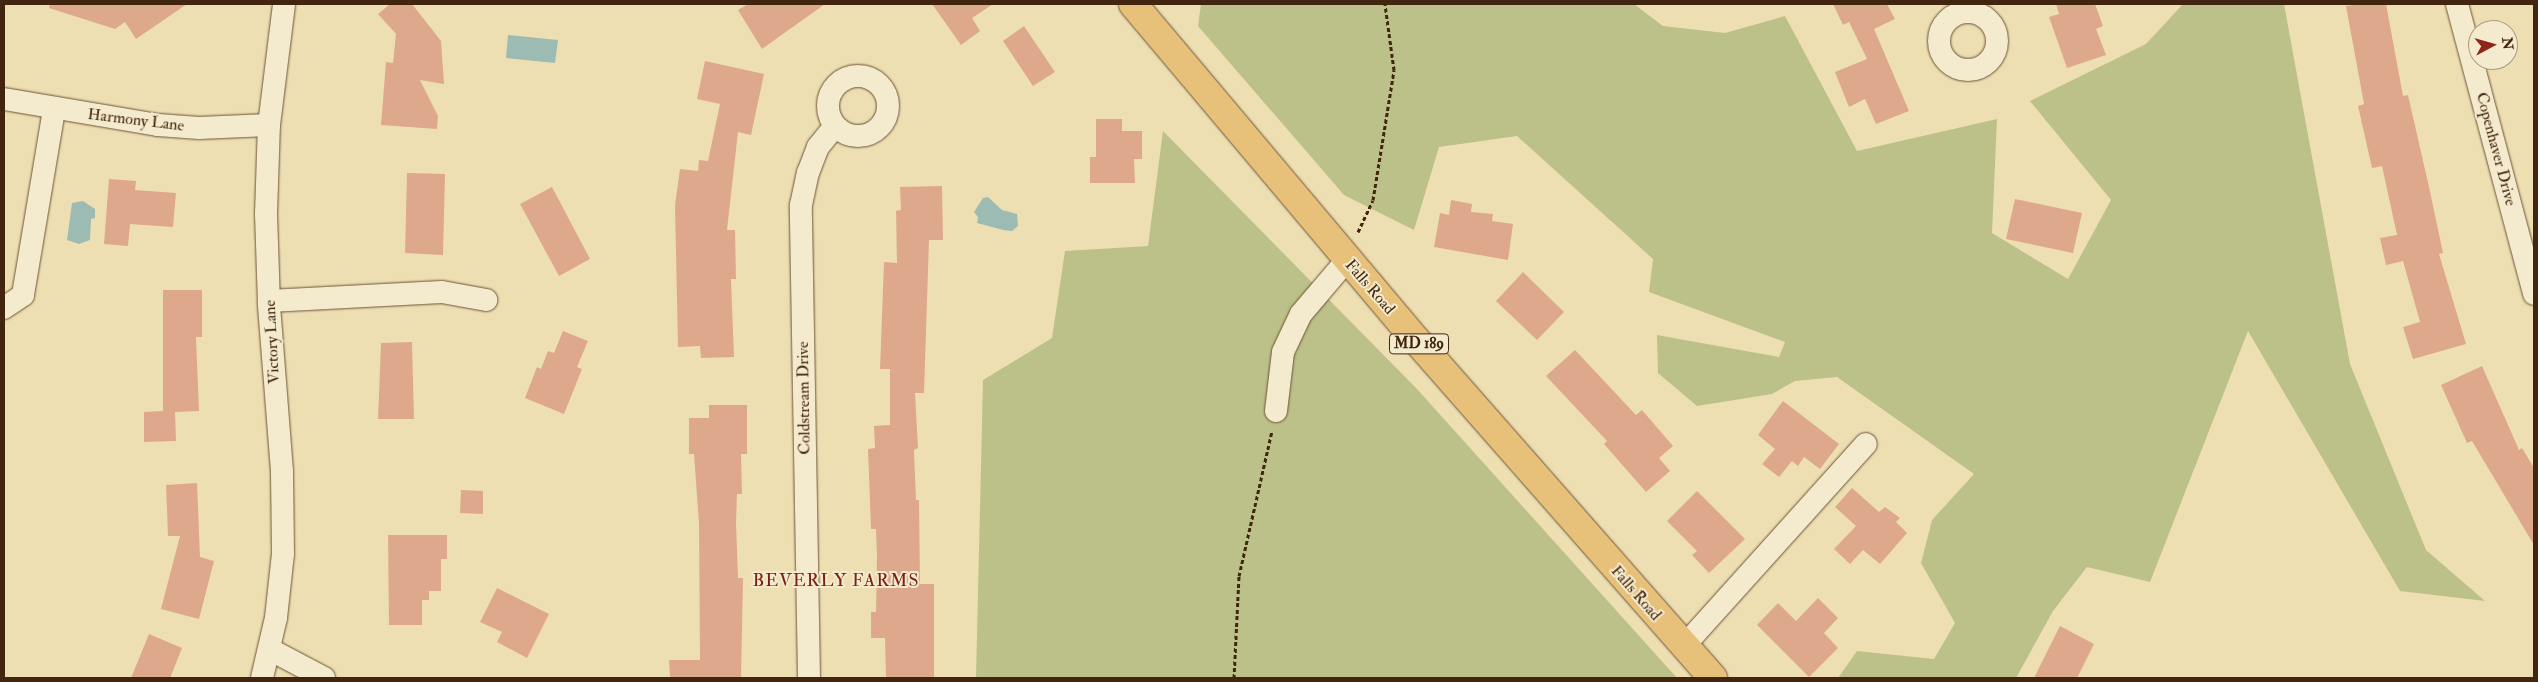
<!DOCTYPE html>
<html>
<head>
<meta charset="utf-8">
<style>
	body { margin:0 }
	#map { position:relative; width:2538px; height:682px; overflow:hidden; background:#eedfb2; font-family:"IM FELL Double Pica",serif }
	div>[style] { position:absolute }
	[style*='--x'] { left:calc(var(--x)*1px); top:calc(var(--y)*1px); width:calc(var(--w)*1px); rotate:calc(var(--a)*1deg) }
	.green>* { inset:0; background:#bcc189 }
	.water>* { inset:0; background:#9bbbb3 }
	.building>* { inset:0; background:#dea88d }
	.path>* { height:3px; margin-top:-1.5px; transform-origin:0; background:repeating-linear-gradient(90deg,#42250e 0 4px,transparent 0 6.5px) }
	.roads { filter:drop-shadow(0 0 1px #6d5437) drop-shadow(0 0 1px #6d5437) }
	.minor>* { height:22px; margin:-11px; padding:0 11px; transform-origin:11px; border-radius:11px; background:#f4eacd }
	.minor>.ring { margin:-11px; padding:0; box-sizing:content-box; background:none; border:22px solid #f4eacd; border-radius:50% }
	.major>* { height:28px; margin:-14px; padding:0 14px; transform-origin:14px; border-radius:14px; background:#e7c079 }
	span { translate:-50% -50%; white-space:nowrap; text-align:center; line-height:1.15; -webkit-text-stroke:4px #f4eacd; paint-order:stroke }
	.shield-label span { padding:1px 4px; background:#f4eacd; border:1px solid; border-radius:4px; -webkit-text-stroke-width:0 }
	.shield-label { font-size:15px; color:#42250e; font-weight:700 }
	.street-label { font-size:16px; color:#42250e }
	.neighbourhood-label { font-size:18px; color:#7a1f14; letter-spacing:1px }
	.frame { position:absolute; inset:0; border:5px solid #42250e; pointer-events:none }
	.north { position:absolute; left:2468px; top:20px; width:50px; height:50px; box-sizing:border-box; background:#f4eacd; border:1px solid #ad9b81; border-radius:50%; rotate:84deg; font-size:14px; font-weight:700; line-height:20px; text-align:center; color:#42250e }
	.north::after { content:''; display:block; margin:auto; width:18px; height:22px; background:#8f2418; clip-path:polygon(50% 0,100% 100%,50% 72%,0 100%) }
</style>
</head>
<body>
<div id="map">
	<div class="green">
		<i style="clip-path:polygon(1201px 4px,1634px 4px,1663px 26px,1725px 33px,1785px 16px,1857px 151px,1997px 119px,1992px 233px,2068px 279px,2111px 200px,2030px 101px,2146px 44px,2183px 4px,2284px 4px,2350px 364px,2426px 550px,2485px 601px,2400px 591px,2248px 331px,2150px 582px,2087px 567px,2053px 611px,2016px 678px,1838px 678px,1857px 651px,1934px 659px,1955px 623px,1921px 563px,1932px 520px,1974px 474px,1837px 377px,1795px 381px,1772px 394px,1697px 406px,1658px 373px,1657px 335px,1779px 357px,1785px 342px,1649px 292px,1653px 259px,1517px 136px,1439px 147px,1414px 230px,1344px 195px,1198px 26px)"></i>
		<i style="clip-path:polygon(1163px 131px,1417px 389px,1677px 678px,976px 678px,983px 380px,1052px 338px,1065px 251px,1148px 246px)"></i>
	</div>
	<div class="water">
		<i style="clip-path:polygon(508px 35px,558px 40px,555px 63px,506px 58px)"></i>
		<i style="clip-path:polygon(988px 197px,1002px 210px,1017px 214px,1018px 226px,1012px 231px,1003px 230px,977px 223px,978px 217px,974px 212px,983px 198px)"></i>
		<i style="clip-path:polygon(83px 201px,95px 209px,95px 218px,91px 219px,90px 240px,79px 244px,67px 240px,72px 203px)"></i>
	</div>
	<div class="building">
		<i style="clip-path:polygon(50px 4px,187px 4px,136px 39px,125px 22px,115px 29px,49px 8px)"></i>
		<i style="clip-path:polygon(390px 4px,412px 4px,441px 41px,444px 84px,420px 80px,438px 116px,437px 129px,381px 125px,386px 62px,393px 63px,396px 34px,378px 14px)"></i>
		<i style="clip-path:polygon(748px 4px,825px 4px,762px 49px,738px 10px)"></i>
		<i style="clip-path:polygon(932px 4px,993px 4px,972px 18px,980px 31px,961px 45px)"></i>
		<i style="clip-path:polygon(1833px 4px,1887px 4px,1895px 19px,1874px 29px,1909px 111px,1876px 124px,1865px 99px,1849px 107px,1835px 72px,1867px 59px,1849px 22px,1843px 25px)"></i>
		<i style="clip-path:polygon(2056px 4px,2095px 4px,2103px 26px,2096px 29px,2106px 55px,2067px 68px,2049px 17px,2059px 14px)"></i>
		<i style="clip-path:polygon(2361px 4px,2386px 4px,2403px 96px,2408px 95px,2429px 187px,2443px 253px,2439px 254px,2466px 344px,2413px 359px,2403px 327px,2420px 322px,2403px 261px,2386px 265px,2380px 238px,2397px 235px,2382px 166px,2372px 168px,2358px 106px,2364px 104px,2346px 6px)"></i>
		<i style="clip-path:polygon(1024px 26px,1055px 72px,1033px 86px,1003px 41px)"></i>
		<i style="clip-path:polygon(705px 61px,764px 74px,751px 135px,738px 132px,727px 230px,735px 230px,736px 279px,731px 279px,734px 357px,701px 358px,700px 346px,678px 347px,675px 205px,680px 169px,698px 171px,699px 160px,708px 161px,720px 104px,697px 99px)"></i>
		<i style="clip-path:polygon(1096px 119px,1122px 119px,1122px 131px,1142px 131px,1142px 159px,1134px 159px,1135px 183px,1090px 183px,1090px 157px,1096px 157px)"></i>
		<i style="clip-path:polygon(407px 173px,445px 174px,443px 255px,405px 253px)"></i>
		<i style="clip-path:polygon(109px 179px,136px 181px,135px 190px,176px 193px,173px 227px,130px 224px,128px 246px,104px 244px)"></i>
		<i style="clip-path:polygon(942px 186px,943px 240px,929px 240px,924px 393px,915px 393px,918px 448px,914px 450px,916px 500px,919px 500px,920px 584px,934px 584px,934px 678px,886px 678px,885px 638px,871px 638px,871px 612px,876px 612px,877px 557px,876px 529px,871px 529px,868px 449px,875px 448px,874px 426px,890px 425px,890px 369px,880px 369px,884px 262px,897px 263px,896px 211px,901px 210px,900px 187px)"></i>
		<i style="clip-path:polygon(552px 187px,590px 259px,559px 276px,520px 204px)"></i>
		<i style="clip-path:polygon(2015px 199px,2082px 213px,2073px 253px,2006px 239px)"></i>
		<i style="clip-path:polygon(1451px 200px,1472px 204px,1471px 212px,1493px 214px,1492px 221px,1513px 224px,1508px 260px,1434px 247px,1440px 213px,1449px 215px)"></i>
		<i style="clip-path:polygon(1523px 272px,1564px 312px,1537px 340px,1496px 301px)"></i>
		<i style="clip-path:polygon(163px 290px,202px 290px,202px 337px,196px 337px,199px 411px,175px 412px,176px 441px,144px 442px,144px 412px,163px 411px)"></i>
		<i style="clip-path:polygon(563px 331px,588px 341px,577px 367px,582px 369px,564px 414px,525px 398px,537px 367px,541px 369px,548px 351px,554px 353px)"></i>
		<i style="clip-path:polygon(412px 342px,414px 419px,378px 419px,381px 343px)"></i>
		<i style="clip-path:polygon(1575px 350px,1636px 415px,1642px 410px,1673px 446px,1659px 458px,1670px 471px,1646px 492px,1604px 444px,1607px 441px,1546px 376px)"></i>
		<i style="clip-path:polygon(2482px 366px,2519px 450px,2522px 448px,2534px 468px,2534px 545px,2472px 441px,2467px 443px,2441px 385px)"></i>
		<i style="clip-path:polygon(1783px 401px,1839px 444px,1820px 469px,1804px 457px,1798px 466px,1792px 461px,1779px 477px,1762px 464px,1775px 449px,1758px 435px)"></i>
		<i style="clip-path:polygon(709px 405px,747px 405px,747px 454px,741px 454px,742px 494px,737px 494px,736px 523px,738px 578px,743px 578px,741px 678px,670px 678px,669px 660px,700px 660px,699px 524px,694px 454px,689px 454px,689px 418px,709px 418px)"></i>
		<i style="clip-path:polygon(197px 483px,200px 557px,214px 561px,199px 619px,161px 609px,180px 536px,168px 536px,166px 485px)"></i>
		<i style="clip-path:polygon(1852px 488px,1879px 512px,1885px 507px,1900px 518px,1896px 522px,1907px 533px,1880px 564px,1863px 550px,1850px 564px,1834px 549px,1856px 526px,1835px 507px)"></i>
		<i style="clip-path:polygon(461px 490px,483px 491px,483px 514px,460px 513px)"></i>
		<i style="clip-path:polygon(1697px 491px,1745px 539px,1709px 573px,1692px 555px,1697px 551px,1667px 521px)"></i>
		<i style="clip-path:polygon(388px 535px,447px 535px,447px 559px,441px 559px,441px 591px,429px 591px,429px 600px,422px 600px,422px 625px,389px 625px)"></i>
		<i style="clip-path:polygon(497px 588px,549px 614px,527px 658px,497px 642px,502px 632px,480px 622px)"></i>
		<i style="clip-path:polygon(1818px 598px,1838px 618px,1824px 633px,1838px 648px,1809px 677px,1757px 625px,1778px 603px,1796px 621px)"></i>
		<i style="clip-path:polygon(2060px 626px,2094px 644px,2077px 678px,2034px 678px)"></i>
		<i style="clip-path:polygon(149px 634px,182px 648px,170px 678px,131px 678px)"></i>
	</div>
	<div class="path">
		<i style="--x:1358;--y:232;--w:35;--a:-65"></i>
		<i style="--x:1373;--y:200;--w:132;--a:-80.8"></i>
		<i style="--x:1394;--y:70;--w:67;--a:-97.8"></i>
		<i style="--x:1234;--y:678;--w:102;--a:-87.2"></i>
		<i style="--x:1239;--y:576;--w:149;--a:-77.2"></i>
	</div>
	<div class="roads">
		<div class="minor">
			<i style="--x:2457;--y:4;--w:300;--a:75.1"></i>
			<i class="ring" style="left:1939px;top:12px;width:36px;height:36px"></i>
			<i class="ring" style="left:828px;top:76px;width:38px;height:38px"></i>
			<i style="--x:4;--y:99;--w:156;--a:9.6"></i>
			<i style="--x:158;--y:125;--w:41;--a:4.2"></i>
			<i style="--x:199;--y:128;--w:70;--a:-2.5"></i>
			<i style="--x:269;--y:301;--w:173;--a:-3"></i>
			<i style="--x:442;--y:292;--w:45;--a:10.3"></i>
			<i style="--x:4;--y:308;--w:23;--a:-34"></i>
			<i style="--x:23;--y:295;--w:189;--a:-80.5"></i>
			<i style="--x:1276;--y:411;--w:59;--a:-83.2"></i>
			<i style="--x:1283;--y:352;--w:42;--a:-64.7"></i>
			<i style="--x:1301;--y:314;--w:71;--a:-49.6"></i>
			<i style="--x:1683;--y:647;--w:273;--a:-48"></i>
			<i style="--x:271;--y:650;--w:60;--a:27.8"></i>
			<i style="--x:262;--y:678;--w:62;--a:-76.9"></i>
			<i style="--x:276;--y:618;--w:64;--a:-83.8"></i>
			<i style="--x:283;--y:554;--w:83;--a:-90.7"></i>
			<i style="--x:282;--y:471;--w:168;--a:-94.5"></i>
			<i style="--x:269;--y:304;--w:90;--a:-91.9"></i>
			<i style="--x:266;--y:214;--w:89;--a:-88.1"></i>
			<i style="--x:269;--y:125;--w:122;--a:-82.9"></i>
			<i style="--x:809;--y:678;--w:473;--a:-91"></i>
			<i style="--x:801;--y:205;--w:33;--a:-78"></i>
			<i style="--x:808;--y:173;--w:28;--a:-69"></i>
			<i style="--x:818;--y:147;--w:27;--a:-51"></i>
		</div>
		<div class="major">
			<i style="--x:1133;--y:4;--w:439;--a:49.9"></i>
			<i style="--x:1416;--y:340;--w:450;--a:48.7"></i>
		</div>
	</div>
	<div class="shield-label">
		<span style="left:1419px;top:344px">MD 189</span>
	</div>
	<div class="street-label">
		<span style="left:136px;top:120px;rotate:7deg">Harmony Lane</span>
		<span style="left:2496px;top:149px;rotate:75deg">Copenhaver Drive</span>
		<span style="left:1370px;top:287px;rotate:49deg">Falls Road</span>
		<span style="left:272px;top:342px;rotate:-93deg">Victory Lane</span>
		<span style="left:804px;top:398px;rotate:-91deg">Coldstream Drive</span>
		<span style="left:1636px;top:593px;rotate:49deg">Falls Road</span>
	</div>
	<div class="neighbourhood-label">
		<span style="left:836px;top:581px">BEVERLY FARMS</span>
	</div>
	<div class="frame"></div>
	<div class="north">N</div>
</div>
</body>
</html>
